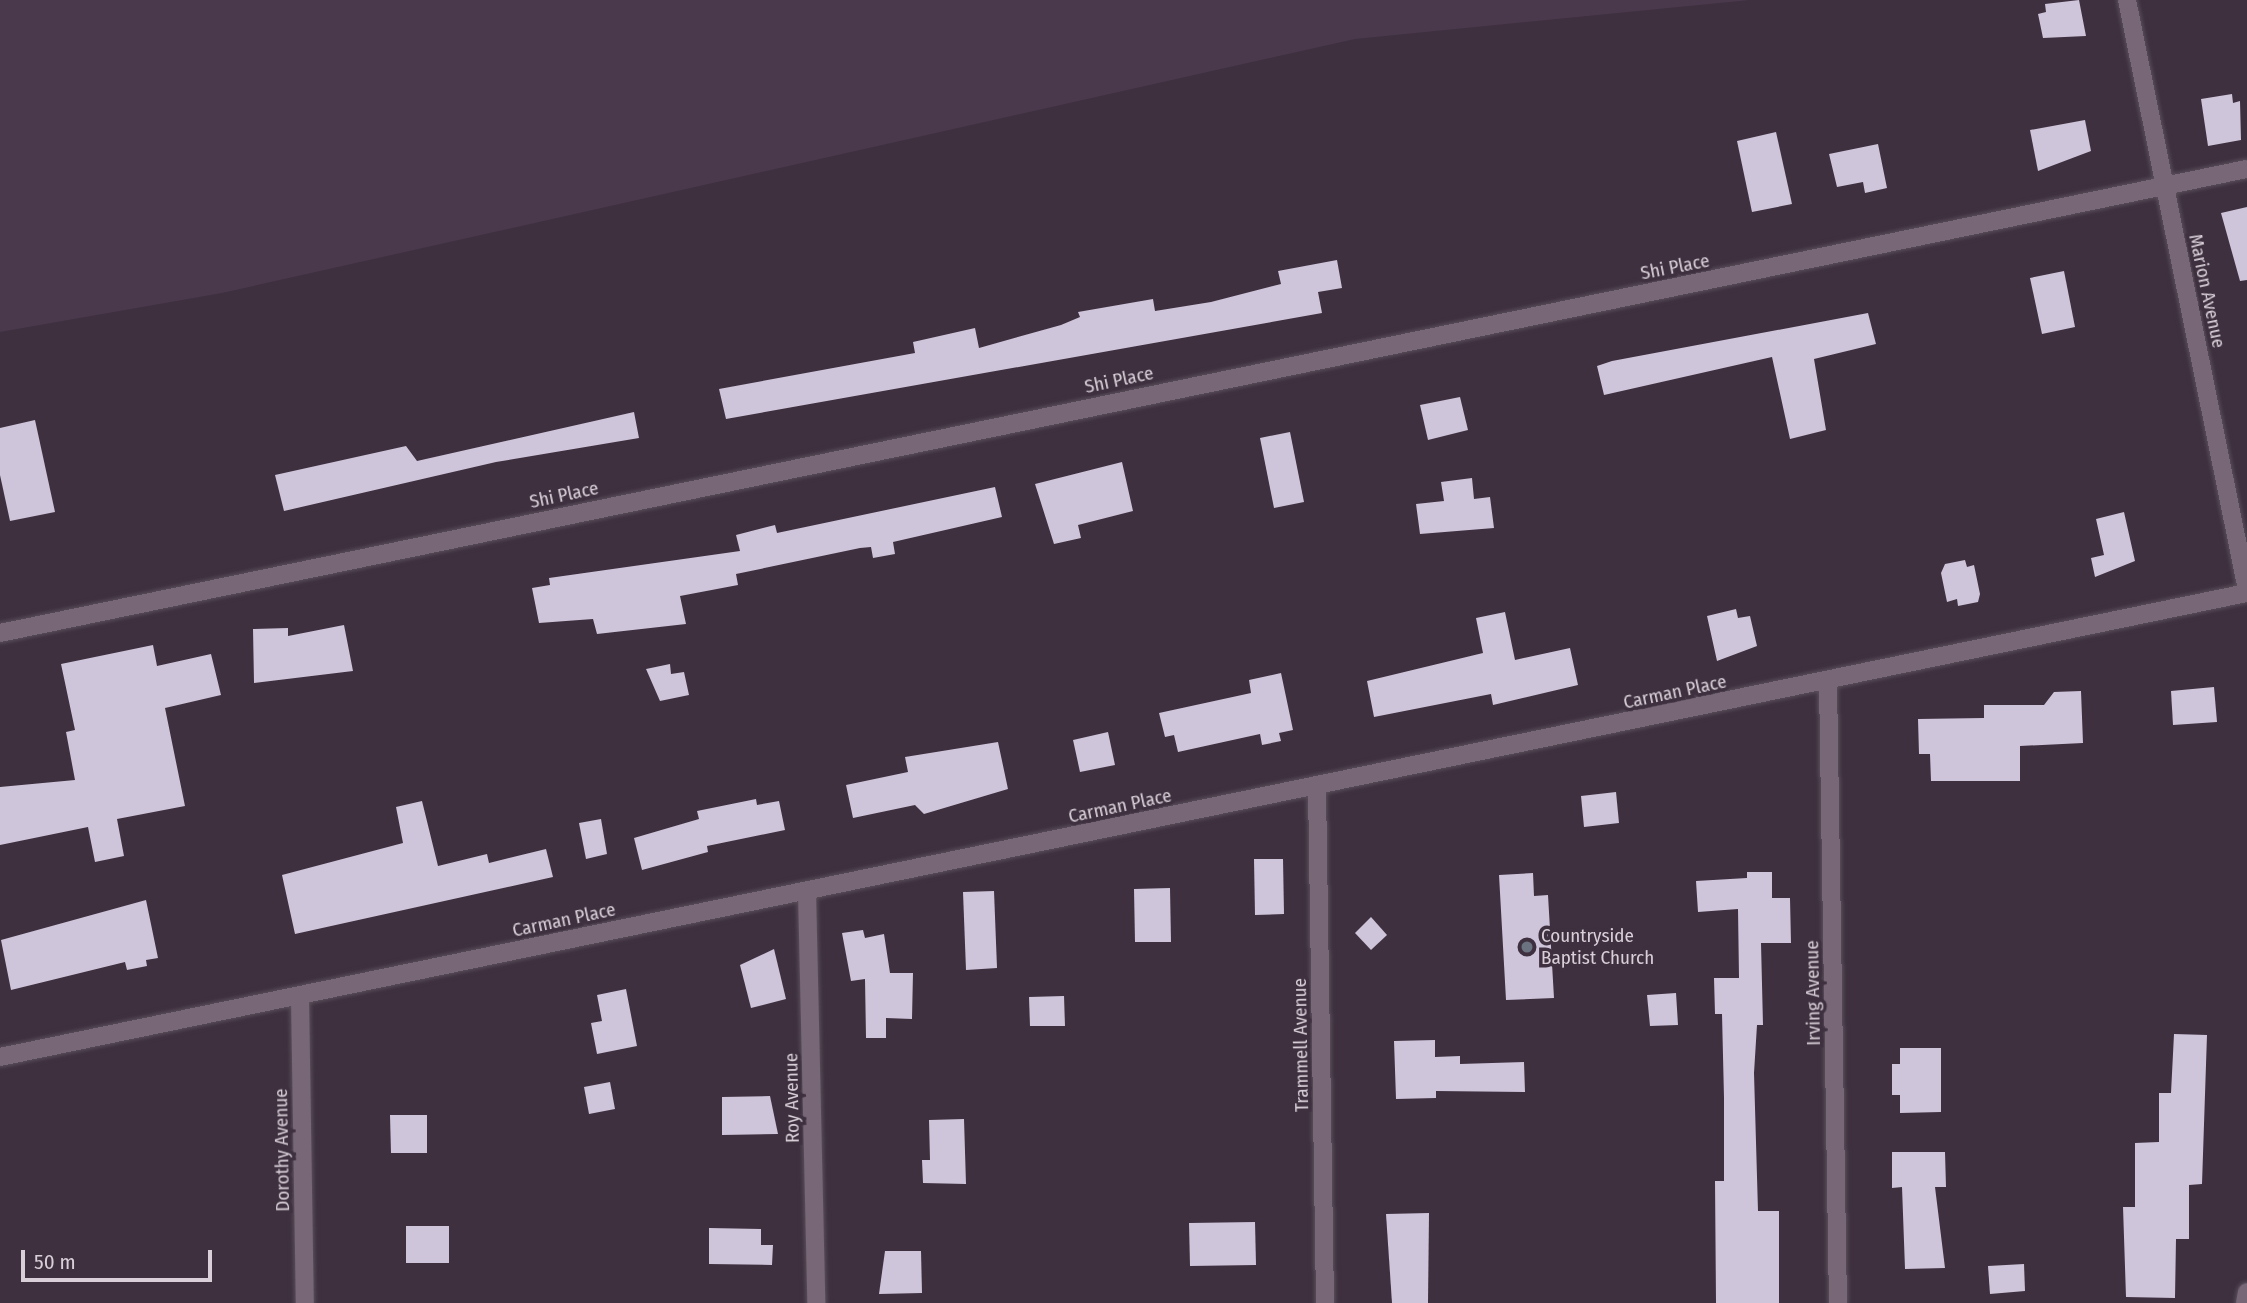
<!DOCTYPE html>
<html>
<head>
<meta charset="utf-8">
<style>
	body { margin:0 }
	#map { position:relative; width:2247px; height:1303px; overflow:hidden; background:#3e303f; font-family:"Fira Sans Condensed",sans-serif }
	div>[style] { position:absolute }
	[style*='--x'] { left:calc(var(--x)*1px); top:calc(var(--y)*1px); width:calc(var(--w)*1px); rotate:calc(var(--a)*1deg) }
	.built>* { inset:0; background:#4a384c }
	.building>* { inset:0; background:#cec5db }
	.roads { filter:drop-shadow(0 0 2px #5b4f5b) drop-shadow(0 0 2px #5b4f5b) }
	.minor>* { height:18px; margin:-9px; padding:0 9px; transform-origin:9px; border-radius:9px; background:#776777 }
	.dots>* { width:19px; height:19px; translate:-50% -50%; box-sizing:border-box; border:4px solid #3e303f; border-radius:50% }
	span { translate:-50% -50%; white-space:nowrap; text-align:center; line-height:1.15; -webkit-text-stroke:7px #3e303f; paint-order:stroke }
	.street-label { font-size:19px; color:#d8cfd8 }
	.poi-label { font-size:19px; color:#d8cfd8 }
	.left { translate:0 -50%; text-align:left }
	.scale { position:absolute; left:21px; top:1250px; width:191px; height:32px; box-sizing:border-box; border:4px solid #d8cfd8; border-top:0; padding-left:9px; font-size:21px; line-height:24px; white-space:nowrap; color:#d8cfd8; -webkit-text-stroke:5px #3e303f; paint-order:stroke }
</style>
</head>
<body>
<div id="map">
	<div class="built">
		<i style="clip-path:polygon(0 0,1750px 0,1355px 39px,222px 293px,0 332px)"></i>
	</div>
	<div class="building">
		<i style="clip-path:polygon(2079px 0,2086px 36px,2043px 38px,2038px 14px,2046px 12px,2045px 4px)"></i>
		<i style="clip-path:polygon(2232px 94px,2233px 103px,2240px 101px,2241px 140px,2208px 146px,2201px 99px)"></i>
		<i style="clip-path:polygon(2085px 120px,2091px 151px,2038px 171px,2030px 130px)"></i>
		<i style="clip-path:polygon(1776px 132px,1792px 204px,1752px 212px,1737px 141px)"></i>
		<i style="clip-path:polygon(1878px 144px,1887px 188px,1865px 193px,1863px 182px,1837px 187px,1829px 154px)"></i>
		<i style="clip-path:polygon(2247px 207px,2247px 280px,2240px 281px,2221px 213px)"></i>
		<i style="clip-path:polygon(1337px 260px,1342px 288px,1318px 292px,1322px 313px,726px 419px,719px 389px,915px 353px,913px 342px,975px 328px,979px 348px,1061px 325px,1080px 317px,1078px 312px,1153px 299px,1155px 311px,1211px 302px,1281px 284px,1278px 271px)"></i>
		<i style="clip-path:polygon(2064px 271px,2075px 327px,2042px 334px,2030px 278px)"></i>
		<i style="clip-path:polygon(1868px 313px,1876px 344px,1814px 359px,1826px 430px,1790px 439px,1772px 357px,1604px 395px,1597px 366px,1612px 361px)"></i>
		<i style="clip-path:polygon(1460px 397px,1468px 430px,1428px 440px,1420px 405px)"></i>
		<i style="clip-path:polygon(634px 412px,639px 438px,496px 462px,284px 511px,275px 475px,406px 446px,417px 461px)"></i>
		<i style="clip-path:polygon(35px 420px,55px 512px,10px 521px,0 475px,0 428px)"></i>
		<i style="clip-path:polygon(1290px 432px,1304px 502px,1274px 508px,1260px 438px)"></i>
		<i style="clip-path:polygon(1122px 462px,1133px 511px,1078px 525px,1081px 538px,1054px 544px,1035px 484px)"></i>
		<i style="clip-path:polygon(1472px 478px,1474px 499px,1490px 497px,1494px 528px,1420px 534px,1416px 504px,1444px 501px,1441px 482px)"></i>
		<i style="clip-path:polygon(995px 487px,1002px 517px,893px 542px,895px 554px,873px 558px,871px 547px,860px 548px,736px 574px,738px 585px,680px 596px,686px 624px,597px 634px,593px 619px,539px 623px,532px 588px,550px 585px,549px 578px,740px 551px,736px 535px,775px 525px,777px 533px)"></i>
		<i style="clip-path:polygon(2124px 512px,2135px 561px,2095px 577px,2091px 558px,2104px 555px,2096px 519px)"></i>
		<i style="clip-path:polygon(1965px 560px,1967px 567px,1974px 565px,1980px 594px,1978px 602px,1958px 606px,1957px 599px,1947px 602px,1941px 573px,1945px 564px)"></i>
		<i style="clip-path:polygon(1736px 609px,1738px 618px,1750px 616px,1757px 646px,1717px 661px,1707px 616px)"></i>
		<i style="clip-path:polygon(1505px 612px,1515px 660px,1570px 648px,1578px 685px,1493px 705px,1491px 694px,1374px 717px,1367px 681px,1483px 653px,1476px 618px)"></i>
		<i style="clip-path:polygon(344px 625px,353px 671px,254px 683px,253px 629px,288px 628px,288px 636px)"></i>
		<i style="clip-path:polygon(153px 645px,157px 666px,211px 654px,221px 695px,165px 708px,185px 806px,117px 819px,124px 856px,95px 862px,88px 827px,0 845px,0 787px,75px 780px,66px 732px,75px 730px,61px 664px)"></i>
		<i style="clip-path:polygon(670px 664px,671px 674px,684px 672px,689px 695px,660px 701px,646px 669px)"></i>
		<i style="clip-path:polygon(1281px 673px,1293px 730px,1279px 733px,1281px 741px,1262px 745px,1260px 734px,1178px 752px,1174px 735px,1165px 737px,1159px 713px,1251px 693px,1249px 680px)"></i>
		<i style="clip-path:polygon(2214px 687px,2217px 722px,2173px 725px,2171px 691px)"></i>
		<i style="clip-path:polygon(2081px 691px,2083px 743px,2020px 746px,2020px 781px,1931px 781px,1930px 754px,1919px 754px,1918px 719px,1984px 718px,1984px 705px,2044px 705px,2054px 692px)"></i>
		<i style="clip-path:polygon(1108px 732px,1115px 765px,1080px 772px,1073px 740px)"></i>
		<i style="clip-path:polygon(998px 742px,1008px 789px,924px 814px,915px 805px,853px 818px,846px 785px,908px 772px,905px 757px)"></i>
		<i style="clip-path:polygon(1616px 792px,1619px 823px,1584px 827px,1581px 796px)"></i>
		<i style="clip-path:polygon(756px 799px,757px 805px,779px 801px,785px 830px,707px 846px,708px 852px,642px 870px,634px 838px,699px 819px,697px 811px)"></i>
		<i style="clip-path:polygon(422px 801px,438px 866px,487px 854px,489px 863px,546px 849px,553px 877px,295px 934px,282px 875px,403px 843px,396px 807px)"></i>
		<i style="clip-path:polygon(601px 819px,607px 854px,586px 859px,579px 823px)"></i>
		<i style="clip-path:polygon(1254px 859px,1283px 859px,1284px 914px,1255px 915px)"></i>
		<i style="clip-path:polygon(1747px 872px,1772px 872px,1772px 898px,1790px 898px,1791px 943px,1761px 943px,1763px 1025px,1757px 1025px,1754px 1073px,1758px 1211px,1779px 1211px,1779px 1303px,1716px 1303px,1715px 1181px,1724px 1181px,1724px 1098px,1722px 1014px,1715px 1014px,1714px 978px,1739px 978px,1738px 909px,1698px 912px,1696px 881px,1747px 878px)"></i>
		<i style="clip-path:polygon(1533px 873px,1534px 896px,1548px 895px,1554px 998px,1506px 1000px,1499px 875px)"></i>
		<i style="clip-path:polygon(1170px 888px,1171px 942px,1135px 942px,1134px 889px)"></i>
		<i style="clip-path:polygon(994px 891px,997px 968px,966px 970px,963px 892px)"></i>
		<i style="clip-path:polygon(146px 900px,158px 958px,146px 960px,147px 966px,127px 970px,125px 962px,11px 990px,1px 940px)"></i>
		<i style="clip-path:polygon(1371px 917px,1387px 935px,1371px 950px,1355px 933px)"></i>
		<i style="clip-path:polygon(863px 930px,865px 938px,884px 934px,890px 973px,913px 973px,912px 1019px,886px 1018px,886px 1038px,866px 1038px,865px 979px,851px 981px,842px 933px)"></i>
		<i style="clip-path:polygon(774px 949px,786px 999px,751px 1008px,740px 965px)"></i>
		<i style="clip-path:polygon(626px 989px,637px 1046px,597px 1054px,591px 1023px,602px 1021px,597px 995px)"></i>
		<i style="clip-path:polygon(1676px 993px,1678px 1025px,1650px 1026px,1647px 995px)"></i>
		<i style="clip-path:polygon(1064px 996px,1065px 1026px,1030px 1026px,1029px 997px)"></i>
		<i style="clip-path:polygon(2174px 1034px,2207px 1035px,2202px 1184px,2189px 1185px,2189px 1239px,2176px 1239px,2175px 1298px,2126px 1297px,2123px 1207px,2135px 1207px,2135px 1143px,2159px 1142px,2159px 1093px,2171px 1093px)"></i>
		<i style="clip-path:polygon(1435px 1040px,1435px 1057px,1460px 1056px,1460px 1064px,1524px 1062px,1525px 1092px,1436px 1091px,1436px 1098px,1396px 1099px,1394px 1041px)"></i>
		<i style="clip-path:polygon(1900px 1048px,1941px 1048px,1941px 1112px,1900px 1113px,1900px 1095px,1892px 1095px,1892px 1064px,1900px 1064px)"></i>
		<i style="clip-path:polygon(610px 1082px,615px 1109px,589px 1114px,584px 1087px)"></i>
		<i style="clip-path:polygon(770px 1096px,778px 1134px,722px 1135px,722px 1097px)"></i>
		<i style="clip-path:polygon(390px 1115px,427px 1115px,427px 1153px,391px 1153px)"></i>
		<i style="clip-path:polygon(964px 1119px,966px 1184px,923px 1183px,922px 1160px,930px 1160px,929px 1120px)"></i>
		<i style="clip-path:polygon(1892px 1152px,1945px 1152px,1946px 1187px,1935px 1187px,1945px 1268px,1905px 1269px,1902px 1187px,1892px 1188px)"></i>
		<i style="clip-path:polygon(1429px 1213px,1428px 1303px,1392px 1303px,1386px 1214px)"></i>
		<i style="clip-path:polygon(1255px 1222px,1256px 1265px,1190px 1266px,1189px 1223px)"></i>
		<i style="clip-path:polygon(406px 1226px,449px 1226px,449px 1263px,406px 1263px)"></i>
		<i style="clip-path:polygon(709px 1228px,761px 1229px,761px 1245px,773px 1245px,772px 1265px,709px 1264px)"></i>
		<i style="clip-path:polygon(885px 1251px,921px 1251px,922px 1293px,879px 1294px)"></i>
		<i style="clip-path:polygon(2024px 1264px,2025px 1291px,1990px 1294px,1988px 1266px)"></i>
	</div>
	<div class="roads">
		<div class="minor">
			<i style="--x:2127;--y:0;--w:602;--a:78.5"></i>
			<i style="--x:0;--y:633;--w:2294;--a:-11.67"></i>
			<i style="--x:1828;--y:682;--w:621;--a:89.08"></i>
			<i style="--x:1317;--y:787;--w:516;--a:89.11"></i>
			<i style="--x:807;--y:891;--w:412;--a:88.7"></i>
			<i style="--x:300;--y:997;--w:306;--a:89.1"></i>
			<i style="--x:0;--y:1057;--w:2294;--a:-11.67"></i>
			<i style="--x:2245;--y:1303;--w:11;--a:-80"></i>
		</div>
	</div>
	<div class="dots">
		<i style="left:1527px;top:947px;background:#6b7280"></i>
	</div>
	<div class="street-label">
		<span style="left:1675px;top:267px;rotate:-11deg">Shi Place</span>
		<span style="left:2207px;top:291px;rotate:78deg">Marion Avenue</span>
		<span style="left:1119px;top:380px;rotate:-12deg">Shi Place</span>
		<span style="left:564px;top:495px;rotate:-12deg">Shi Place</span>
		<span style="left:1675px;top:692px;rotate:-12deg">Carman Place</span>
		<span style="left:1120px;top:806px;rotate:-12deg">Carman Place</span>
		<span style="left:564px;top:920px;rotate:-12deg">Carman Place</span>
		<span style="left:1813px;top:993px;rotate:-91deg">Irving Avenue</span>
		<span style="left:1301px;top:1045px;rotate:-91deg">Trammell Avenue</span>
		<span style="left:792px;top:1098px;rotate:-91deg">Roy Avenue</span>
		<span style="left:282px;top:1150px;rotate:-91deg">Dorothy Avenue</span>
	</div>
	<div class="poi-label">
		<span class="left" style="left:1541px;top:947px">Countryside<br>Baptist Church</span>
	</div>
	<div class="scale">50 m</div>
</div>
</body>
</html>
